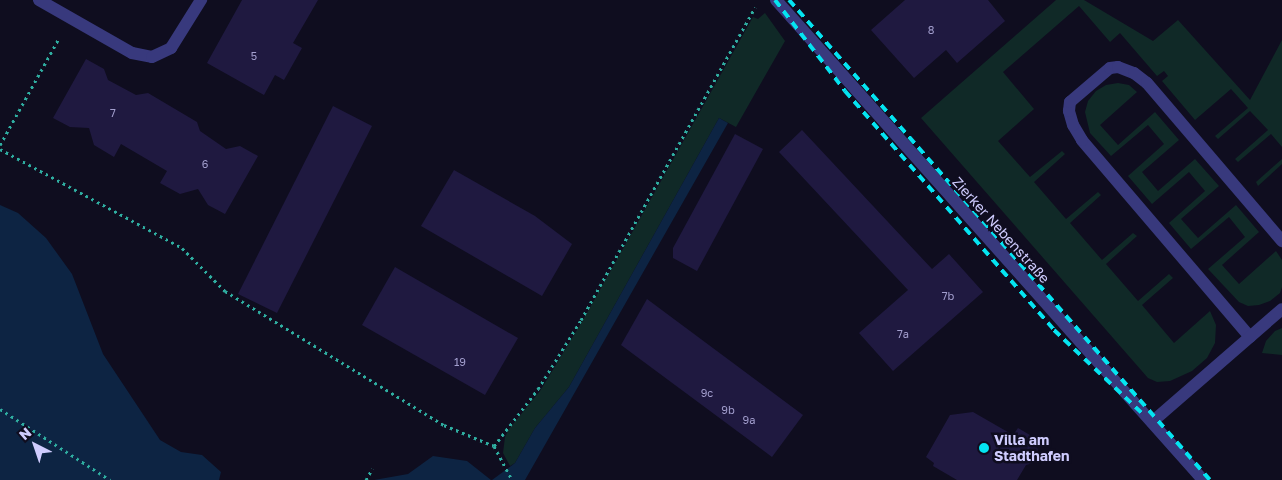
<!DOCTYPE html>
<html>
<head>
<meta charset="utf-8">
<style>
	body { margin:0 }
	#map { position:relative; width:1282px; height:480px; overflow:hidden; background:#0f0d1f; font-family:"Golos Text",sans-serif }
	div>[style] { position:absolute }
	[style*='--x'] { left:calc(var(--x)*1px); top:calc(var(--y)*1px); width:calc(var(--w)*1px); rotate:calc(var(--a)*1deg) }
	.green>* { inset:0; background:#102927 }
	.water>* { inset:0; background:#0d2443 }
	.building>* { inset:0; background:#1f1940 }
	.path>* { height:3px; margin-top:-1.5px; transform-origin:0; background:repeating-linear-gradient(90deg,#2faea1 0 2.5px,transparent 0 6.5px) }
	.lane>* { height:12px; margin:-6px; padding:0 6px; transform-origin:6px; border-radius:6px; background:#38397d }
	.street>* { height:12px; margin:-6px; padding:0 6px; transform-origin:6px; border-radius:6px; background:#38397d }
	.rail>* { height:4px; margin-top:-2px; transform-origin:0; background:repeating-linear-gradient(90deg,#04e4f1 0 8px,transparent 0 14px) }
	.dots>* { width:14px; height:14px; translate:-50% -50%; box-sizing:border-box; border:2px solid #0f0d1f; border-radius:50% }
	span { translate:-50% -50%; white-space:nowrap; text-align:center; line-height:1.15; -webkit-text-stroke:5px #0f0d1f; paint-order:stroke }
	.number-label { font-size:11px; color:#a39fce }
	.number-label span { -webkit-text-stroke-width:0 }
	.street-label { font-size:14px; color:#cfccfe }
	.poi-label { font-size:14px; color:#cfccfe; font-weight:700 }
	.left { translate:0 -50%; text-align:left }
	.north { position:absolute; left:10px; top:420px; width:50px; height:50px; -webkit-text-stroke:4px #0f0d1f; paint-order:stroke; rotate:319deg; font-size:14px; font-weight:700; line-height:20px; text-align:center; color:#cfccfe }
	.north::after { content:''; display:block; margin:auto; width:18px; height:22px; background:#cfccfe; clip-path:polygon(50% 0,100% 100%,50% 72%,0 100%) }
</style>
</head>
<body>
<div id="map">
	<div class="green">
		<i style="clip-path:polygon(1056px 0,1084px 0,1153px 41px,1178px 20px,1250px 100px,1282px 40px,1282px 147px,1271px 134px,1238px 162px,1235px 159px,1268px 130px,1250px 111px,1218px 139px,1215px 136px,1248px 108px,1231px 89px,1195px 120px,1162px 81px,1168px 76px,1164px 71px,1157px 76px,1120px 33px,1110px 42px,1079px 6px,1003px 72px,1034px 109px,998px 141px,1030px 177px,1062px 151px,1065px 154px,1034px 182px,1066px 219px,1098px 192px,1101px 195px,1070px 223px,1102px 260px,1133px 233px,1137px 236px,1106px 264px,1138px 301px,1169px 274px,1173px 278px,1142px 305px,1174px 343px,1210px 311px,1216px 325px,1215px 343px,1207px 358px,1192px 371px,1170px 381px,1157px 382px,1148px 378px,921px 118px)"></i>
		<i style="clip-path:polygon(765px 13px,785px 41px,736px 127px,719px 118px,569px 387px,535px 428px,515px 463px,510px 466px,503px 453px,505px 437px,509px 429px,540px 391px,583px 320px,753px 17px,758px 19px)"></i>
		<i style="clip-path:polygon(1118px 83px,1129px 85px,1137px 92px,1100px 125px,1118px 145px,1155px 112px,1179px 140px,1142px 172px,1158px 191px,1195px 159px,1219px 186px,1181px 219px,1198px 238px,1236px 205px,1259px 232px,1222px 265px,1239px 284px,1276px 251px,1282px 260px,1282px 287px,1280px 293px,1270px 301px,1259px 305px,1248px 306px,1239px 302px,1208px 269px,1245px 237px,1229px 217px,1191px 249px,1169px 223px,1205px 191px,1189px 172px,1152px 204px,1128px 176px,1164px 144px,1148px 125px,1111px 156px,1090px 133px,1085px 112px,1088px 101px,1096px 91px,1106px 85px)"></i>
		<i style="clip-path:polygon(1282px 159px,1282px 164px,1258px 186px,1256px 182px)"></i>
		<i style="clip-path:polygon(1282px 328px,1282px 355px,1262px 353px,1266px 341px,1275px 331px)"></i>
	</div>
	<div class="water">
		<i style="clip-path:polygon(719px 118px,728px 123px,525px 480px,492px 480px,515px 463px,535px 428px,569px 387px)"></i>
		<i style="clip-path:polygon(0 205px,18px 213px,46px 238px,72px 274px,103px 354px,160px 440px,181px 452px,202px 455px,221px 472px,219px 480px,0 480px)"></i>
		<i style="clip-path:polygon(433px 456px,467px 461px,491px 480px,374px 480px,408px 474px)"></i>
	</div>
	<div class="building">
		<i style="clip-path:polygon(242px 0,318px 0,293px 43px,302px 48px,284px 80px,275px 75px,264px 95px,207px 63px)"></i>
		<i style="clip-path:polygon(905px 0,988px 0,1005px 21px,957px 63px,946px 50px,914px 78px,871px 30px)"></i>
		<i style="clip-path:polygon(86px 59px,104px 69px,108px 80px,136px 95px,148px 93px,197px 122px,200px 131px,226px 149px,240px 146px,258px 156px,225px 214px,208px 205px,198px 189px,180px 194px,160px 183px,167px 171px,121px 144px,114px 157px,94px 145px,89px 128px,70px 127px,53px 118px)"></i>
		<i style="clip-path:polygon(333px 106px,372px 126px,277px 313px,238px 294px)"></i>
		<i style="clip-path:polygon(802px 130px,932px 269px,949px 254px,983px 292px,893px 371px,859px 333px,908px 290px,779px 152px)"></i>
		<i style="clip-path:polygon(735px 134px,763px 149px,697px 271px,673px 258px,673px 248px)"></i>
		<i style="clip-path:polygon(454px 170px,535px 216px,572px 244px,542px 296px,421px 226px)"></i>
		<i style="clip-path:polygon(395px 267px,518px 338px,485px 395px,362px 325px)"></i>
		<i style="clip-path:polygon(647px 299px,803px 415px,772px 457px,621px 345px)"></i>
		<i style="clip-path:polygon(973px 412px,1013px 435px,1018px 428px,1035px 438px,1040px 461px,1026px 465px,1017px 480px,957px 480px,933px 466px,934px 463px,926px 457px,950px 415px)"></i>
	</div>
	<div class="path">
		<i style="--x:0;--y:145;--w:122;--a:-61.1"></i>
		<i style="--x:0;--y:149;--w:207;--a:28.5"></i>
		<i style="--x:182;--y:248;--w:61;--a:45"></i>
		<i style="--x:225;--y:291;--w:257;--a:31.5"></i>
		<i style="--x:444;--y:425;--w:54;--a:22.8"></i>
		<i style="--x:494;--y:446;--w:38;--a:62"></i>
		<i style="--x:0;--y:409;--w:131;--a:32.8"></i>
		<i style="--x:494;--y:446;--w:72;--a:-52.3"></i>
		<i style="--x:538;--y:389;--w:81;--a:-58.1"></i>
		<i style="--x:581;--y:320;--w:358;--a:-60.9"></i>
		<i style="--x:366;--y:480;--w:13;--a:-61"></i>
	</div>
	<div class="lane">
		<i style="--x:1250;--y:337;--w:259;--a:-130.5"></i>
		<i style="--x:1082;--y:140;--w:17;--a:-121"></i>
		<i style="--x:1073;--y:125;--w:15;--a:-106"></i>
		<i style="--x:1069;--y:111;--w:9;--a:-84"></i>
		<i style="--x:1070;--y:102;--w:52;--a:-40.4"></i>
		<i style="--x:1110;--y:68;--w:8;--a:-7"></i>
		<i style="--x:1118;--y:67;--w:17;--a:21"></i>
		<i style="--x:1134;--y:73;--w:16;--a:38"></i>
		<i style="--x:1147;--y:83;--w:208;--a:49.5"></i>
		<i style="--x:1152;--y:422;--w:172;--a:-41"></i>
	</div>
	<div class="street">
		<i style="--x:39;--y:0;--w:107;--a:29.7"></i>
		<i style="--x:132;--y:53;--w:20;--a:11"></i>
		<i style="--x:152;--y:57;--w:21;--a:-25"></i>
		<i style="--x:171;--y:48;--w:57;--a:-58"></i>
		<i style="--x:776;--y:0;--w:642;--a:48.34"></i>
	</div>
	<div class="rail">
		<i style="--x:775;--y:0;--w:115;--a:52.4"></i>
		<i style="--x:845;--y:91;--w:317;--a:48.8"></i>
		<i style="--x:1054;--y:330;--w:125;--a:43.4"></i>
		<i style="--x:789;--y:0;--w:638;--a:48.75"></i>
	</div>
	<div class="dots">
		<i style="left:984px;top:448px;background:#04e4f1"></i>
	</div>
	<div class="number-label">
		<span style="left:931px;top:30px">8</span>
		<span style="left:254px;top:56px">5</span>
		<span style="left:113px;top:113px">7</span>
		<span style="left:205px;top:164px">6</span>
		<span style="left:948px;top:296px">7b</span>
		<span style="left:903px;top:334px">7a</span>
		<span style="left:460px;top:362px">19</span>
		<span style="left:707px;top:393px">9c</span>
		<span style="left:728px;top:410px">9b</span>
		<span style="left:749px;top:420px">9a</span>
	</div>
	<div class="street-label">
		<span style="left:1001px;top:230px;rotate:48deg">Zierker Nebenstraße</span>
	</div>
	<div class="poi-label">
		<span class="left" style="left:994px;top:448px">Villa am<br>Stadthafen</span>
	</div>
	<div class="north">N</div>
</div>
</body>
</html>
